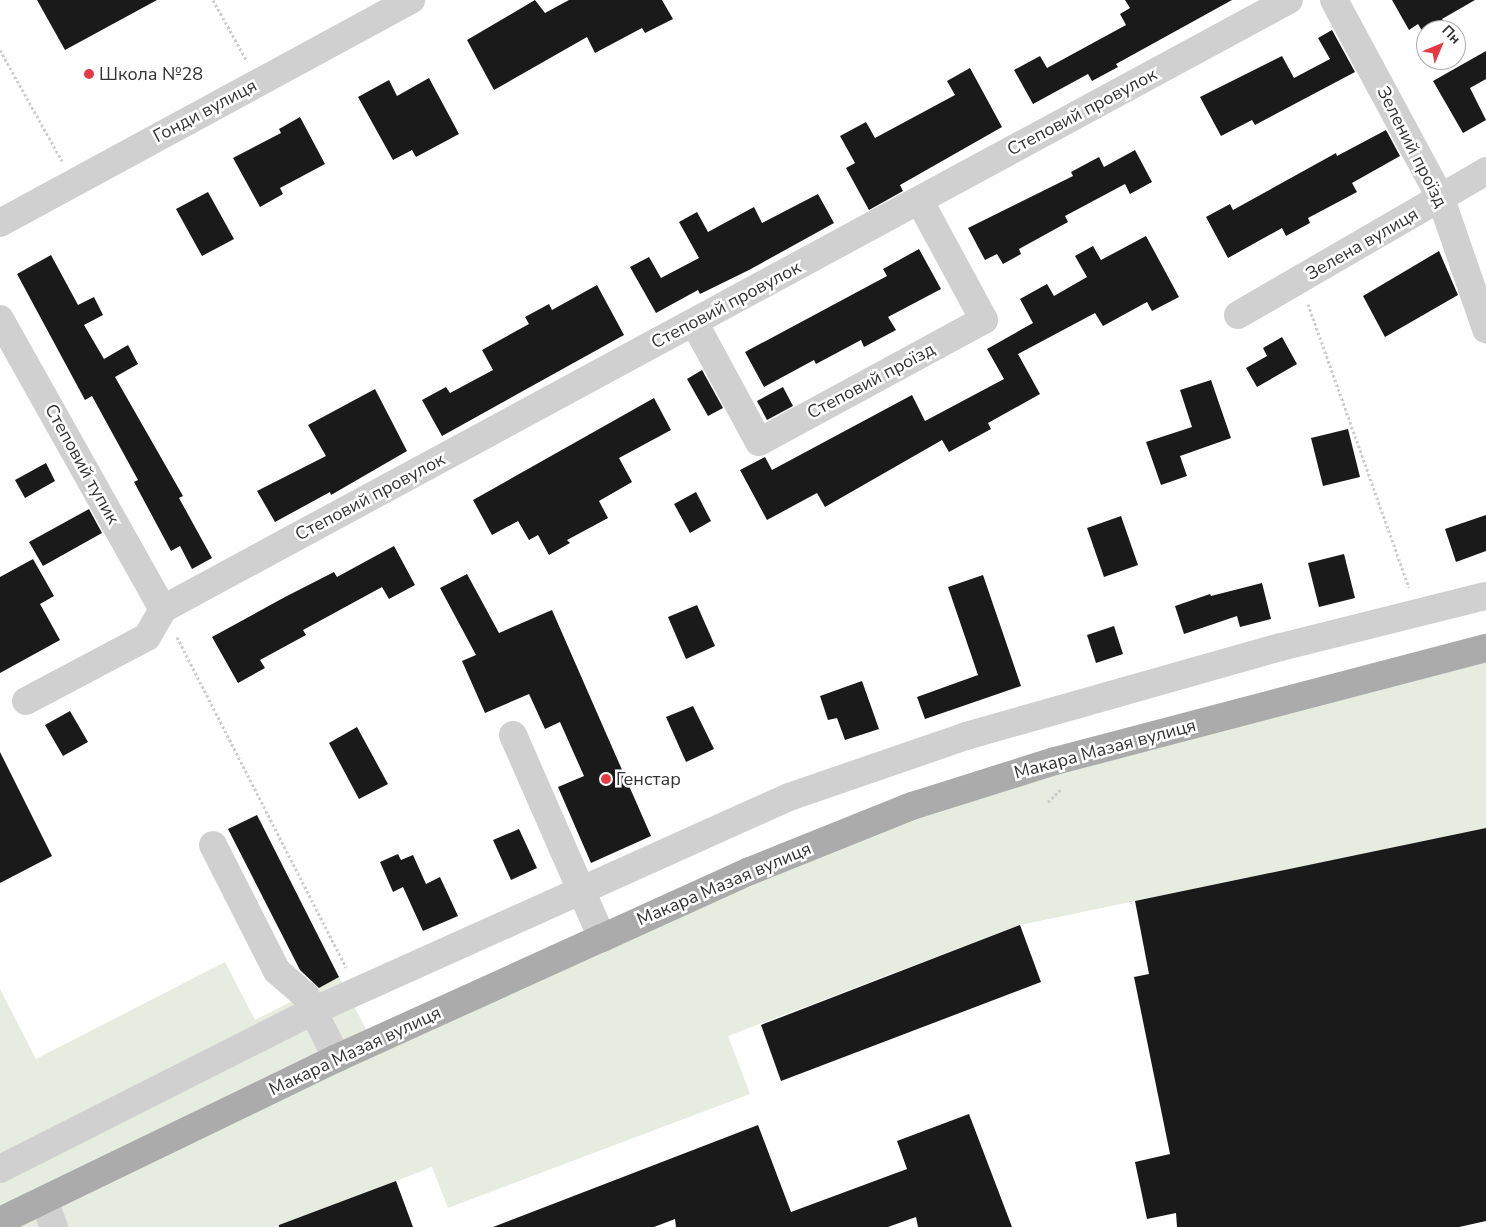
<!DOCTYPE html>
<html>
<head>
<meta charset="utf-8">
<style>
	body { margin:0 }
	#map { position:relative; width:1486px; height:1227px; overflow:hidden; background:#fff; font-family:"Nunito Sans",sans-serif }
	div>[style] { position:absolute }
	[style*='--x'] { left:calc(var(--x)*1px); top:calc(var(--y)*1px); width:calc(var(--w)*1px); rotate:calc(var(--a)*1deg) }
	.green>* { inset:0; background:#e6ecdf }
	.building>* { inset:0; background:#1a1a1a }
	.path>* { height:3px; margin-top:-1.5px; transform-origin:0; background:repeating-linear-gradient(90deg,#cdcdcd 0 2.5px,transparent 0 5px) }
	.minor>* { height:28px; margin:-14px; padding:0 14px; transform-origin:14px; border-radius:14px; background:#d0d0d0 }
	.major>* { height:28px; margin:-14px; padding:0 14px; transform-origin:14px; border-radius:14px; background:#ababab }
	.dots>* { width:14px; height:14px; translate:-50% -50%; box-sizing:border-box; border:2px solid #fff; border-radius:50% }
	span { translate:-50% -50%; white-space:nowrap; text-align:center; line-height:1.15; -webkit-text-stroke:5px #fff; paint-order:stroke }
	.poi-label { font-size:18px; color:#333 }
	.left { translate:0 -50%; text-align:left }
	.street-label { font-size:18px; color:#333 }
	.north { position:absolute; left:1416px; top:20px; width:50px; height:50px; box-sizing:border-box; background:#fff; border:1px solid #adadad; border-radius:50%; rotate:45deg; font-size:14px; font-weight:700; line-height:20px; text-align:center; color:#333 }
	.north::after { content:''; display:block; margin:auto; width:18px; height:22px; background:#e63946; clip-path:polygon(50% 0,100% 100%,50% 72%,0 100%) }
</style>
</head>
<body>
<div id="map">
	<div class="green">
		<i style="clip-path:polygon(1486px 658px,1486px 828px,1020px 925px,728px 1036px,750px 1094px,448px 1208px,432px 1167px,278px 1227px,11px 1227px,342px 1067px,754px 880px,916px 816px,1038px 777px)"></i>
		<i style="clip-path:polygon(225px 962px,255px 1020px,339px 977px,369px 1035px,0 1214px,0 989px,36px 1059px)"></i>
	</div>
	<div class="building">
		<i style="clip-path:polygon(37px 0,157px 0,65px 50px)"></i>
		<i style="clip-path:polygon(535px 0,545px 13px,569px 0,662px 0,673px 19px,645px 33px,642px 28px,595px 53px,587px 37px,494px 90px,467px 40px)"></i>
		<i style="clip-path:polygon(1125px 0,1232px 0,1116px 64px,1118px 67px,1092px 81px,1088px 74px,1033px 104px,1014px 70px,1040px 56px,1047px 68px,1126px 25px,1120px 14px,1130px 8px)"></i>
		<i style="clip-path:polygon(1392px 0,1475px 0,1442px 19px,1444px 22px,1426px 30px,1424px 34px,1418px 24px,1409px 30px)"></i>
		<i style="clip-path:polygon(1332px 30px,1355px 72px,1255px 125px,1252px 120px,1221px 136px,1200px 97px,1282px 56px,1294px 78px,1330px 59px,1318px 38px)"></i>
		<i style="clip-path:polygon(1486px 51px,1486px 79px,1470px 88px,1486px 120px,1463px 133px,1433px 81px)"></i>
		<i style="clip-path:polygon(970px 68px,1002px 127px,900px 185px,903px 191px,869px 210px,846px 168px,855px 163px,840px 136px,866px 122px,875px 138px,955px 95px,947px 81px)"></i>
		<i style="clip-path:polygon(429px 78px,459px 134px,416px 157px,412px 150px,393px 160px,358px 97px,389px 80px,397px 96px)"></i>
		<i style="clip-path:polygon(300px 117px,325px 164px,280px 188px,283px 194px,260px 207px,233px 158px,281px 133px,279px 129px)"></i>
		<i style="clip-path:polygon(1386px 130px,1400px 156px,1352px 183px,1357px 192px,1308px 218px,1310px 223px,1286px 236px,1282px 228px,1228px 258px,1206px 217px,1230px 204px,1233px 210px,1336px 153px,1337px 156px)"></i>
		<i style="clip-path:polygon(1135px 150px,1152px 182px,1130px 194px,1125px 184px,1065px 216px,1068px 222px,1019px 249px,1021px 254px,1003px 264px,997px 254px,985px 260px,968px 228px,1073px 176px,1071px 172px,1099px 157px,1104px 167px)"></i>
		<i style="clip-path:polygon(208px 192px,234px 239px,202px 256px,176px 209px)"></i>
		<i style="clip-path:polygon(818px 194px,834px 223px,749px 270px,700px 294px,698px 290px,656px 313px,630px 267px,649px 257px,661px 278px,699px 258px,679px 222px,697px 212px,708px 232px,754px 207px,762px 223px)"></i>
		<i style="clip-path:polygon(1146px 236px,1179px 297px,1152px 311px,1147px 302px,1103px 326px,1095px 313px,1018px 354px,1040px 394px,988px 423px,991px 429px,949px 452px,942px 440px,825px 507px,817px 493px,767px 520px,740px 470px,765px 457px,772px 470px,912px 395px,925px 421px,1004px 379px,987px 349px,1033px 323px,1020px 299px,1047px 284px,1054px 296px,1087px 277px,1075px 256px,1093px 246px,1101px 260px)"></i>
		<i style="clip-path:polygon(919px 249px,941px 289px,888px 317px,896px 330px,864px 347px,861px 340px,816px 364px,814px 360px,764px 387px,745px 352px,887px 276px,883px 269px)"></i>
		<i style="clip-path:polygon(1439px 251px,1458px 295px,1385px 337px,1363px 296px)"></i>
		<i style="clip-path:polygon(51px 255px,78px 305px,94px 297px,103px 315px,84px 325px,104px 359px,128px 345px,138px 364px,115px 377px,183px 496px,179px 498px,212px 558px,192px 569px,180px 546px,171px 551px,134px 482px,138px 480px,92px 396px,85px 400px,17px 274px)"></i>
		<i style="clip-path:polygon(597px 285px,624px 335px,442px 436px,422px 400px,446px 387px,450px 393px,493px 370px,482px 350px,529px 324px,525px 317px,549px 304px,552px 310px)"></i>
		<i style="clip-path:polygon(1282px 337px,1297px 364px,1257px 387px,1246px 368px,1267px 356px,1263px 348px)"></i>
		<i style="clip-path:polygon(702px 370px,723px 408px,708px 416px,687px 379px)"></i>
		<i style="clip-path:polygon(1211px 380px,1231px 438px,1180px 456px,1187px 476px,1161px 485px,1146px 442px,1192px 427px,1180px 390px)"></i>
		<i style="clip-path:polygon(783px 387px,793px 406px,767px 420px,757px 401px)"></i>
		<i style="clip-path:polygon(375px 389px,407px 451px,331px 495px,330px 492px,275px 522px,257px 491px,326px 456px,308px 425px)"></i>
		<i style="clip-path:polygon(654px 398px,671px 430px,619px 458px,632px 482px,599px 501px,608px 518px,567px 540px,570px 543px,549px 555px,538px 535px,529px 540px,518px 521px,492px 535px,473px 500px)"></i>
		<i style="clip-path:polygon(1348px 429px,1360px 477px,1323px 486px,1311px 438px)"></i>
		<i style="clip-path:polygon(46px 463px,55px 481px,25px 498px,15px 480px)"></i>
		<i style="clip-path:polygon(696px 492px,711px 521px,690px 533px,674px 504px)"></i>
		<i style="clip-path:polygon(89px 509px,102px 533px,43px 566px,29px 542px)"></i>
		<i style="clip-path:polygon(1486px 515px,1486px 551px,1456px 562px,1445px 529px)"></i>
		<i style="clip-path:polygon(1121px 516px,1138px 565px,1104px 577px,1087px 528px)"></i>
		<i style="clip-path:polygon(394px 546px,415px 585px,389px 599px,382px 587px,303px 630px,306px 635px,260px 660px,265px 668px,238px 683px,212px 637px,285px 597px,334px 572px,337px 577px)"></i>
		<i style="clip-path:polygon(1344px 554px,1355px 598px,1319px 607px,1308px 563px)"></i>
		<i style="clip-path:polygon(33px 559px,54px 596px,40px 604px,60px 640px,0 673px,0 577px)"></i>
		<i style="clip-path:polygon(467px 574px,499px 633px,552px 610px,651px 836px,591px 863px,558px 787px,584px 776px,560px 722px,545px 729px,529px 694px,485px 713px,462px 661px,476px 655px,440px 588px)"></i>
		<i style="clip-path:polygon(983px 575px,1021px 686px,925px 719px,917px 697px,978px 675px,948px 587px)"></i>
		<i style="clip-path:polygon(1262px 583px,1271px 619px,1240px 627px,1237px 616px,1184px 634px,1175px 606px,1210px 594px,1211px 596px)"></i>
		<i style="clip-path:polygon(697px 605px,715px 646px,686px 659px,668px 617px)"></i>
		<i style="clip-path:polygon(1114px 626px,1123px 654px,1096px 663px,1087px 635px)"></i>
		<i style="clip-path:polygon(862px 681px,879px 729px,845px 740px,837px 718px,828px 720px,820px 696px)"></i>
		<i style="clip-path:polygon(693px 706px,714px 749px,686px 762px,666px 717px)"></i>
		<i style="clip-path:polygon(70px 711px,88px 742px,63px 756px,45px 725px)"></i>
		<i style="clip-path:polygon(357px 727px,388px 784px,359px 799px,329px 743px)"></i>
		<i style="clip-path:polygon(0 752px,52px 856px,0 883px)"></i>
		<i style="clip-path:polygon(257px 815px,339px 977px,319px 988px,300px 970px,228px 829px)"></i>
		<i style="clip-path:polygon(1486px 828px,1486px 1221px,1459px 1227px,1177px 1227px,1176px 1213px,1147px 1219px,1135px 1162px,1170px 1154px,1134px 977px,1149px 974px,1135px 901px)"></i>
		<i style="clip-path:polygon(519px 829px,537px 868px,511px 880px,493px 840px)"></i>
		<i style="clip-path:polygon(398px 854px,401px 860px,413px 855px,426px 884px,440px 877px,458px 916px,423px 931px,403px 887px,393px 892px,380px 862px)"></i>
		<i style="clip-path:polygon(1020px 925px,1041px 982px,781px 1081px,761px 1025px)"></i>
		<i style="clip-path:polygon(969px 1114px,1012px 1227px,918px 1227px,916px 1217px,888px 1227px,676px 1227px,675px 1219px,654px 1227px,493px 1227px,758px 1125px,791px 1212px,907px 1169px,897px 1141px)"></i>
		<i style="clip-path:polygon(396px 1181px,413px 1227px,279px 1227px,279px 1225px)"></i>
	</div>
	<div class="path">
		<i style="--x:213;--y:0;--w:70;--a:60.9"></i>
		<i style="--x:0;--y:50;--w:127;--a:60.8"></i>
		<i style="--x:1308;--y:304;--w:301;--a:70.4"></i>
		<i style="--x:177;--y:637;--w:371;--a:62.9"></i>
		<i style="--x:1048;--y:802;--w:20;--a:-45"></i>
	</div>
	<div class="minor">
		<i style="--x:1334;--y:0;--w:226;--a:61.7"></i>
		<i style="--x:1441;--y:199;--w:138;--a:70.9"></i>
		<i style="--x:0;--y:223;--w:468;--a:-28.5"></i>
		<i style="--x:1238;--y:315;--w:287;--a:-30.1"></i>
		<i style="--x:0;--y:319;--w:333;--a:60.7"></i>
		<i style="--x:694;--y:322;--w:136;--a:61.6"></i>
		<i style="--x:759;--y:442;--w:256;--a:-28.5"></i>
		<i style="--x:984;--y:320;--w:136;--a:-118.4"></i>
		<i style="--x:163;--y:609;--w:1280;--a:-28.41"></i>
		<i style="--x:26;--y:701;--w:137;--a:-27.9"></i>
		<i style="--x:147;--y:637;--w:32;--a:-60"></i>
		<i style="--x:513;--y:735;--w:222;--a:66.3"></i>
		<i style="--x:213;--y:845;--w:141;--a:63.1"></i>
		<i style="--x:277;--y:971;--w:37;--a:41"></i>
		<i style="--x:305;--y:995;--w:71;--a:63.1"></i>
		<i style="--x:0;--y:1169;--w:351;--a:-26.8"></i>
		<i style="--x:313;--y:1011;--w:522;--a:-24.21"></i>
		<i style="--x:789;--y:797;--w:187;--a:-19"></i>
		<i style="--x:966;--y:736;--w:327;--a:-15.8"></i>
		<i style="--x:1281;--y:647;--w:211;--a:-14"></i>
		<i style="--x:44;--y:1200;--w:29;--a:70"></i>
	</div>
	<div class="major">
		<i style="--x:0;--y:1221;--w:374;--a:-25.8"></i>
		<i style="--x:337;--y:1058;--w:291;--a:-24.4"></i>
		<i style="--x:602;--y:938;--w:162;--a:-24.4"></i>
		<i style="--x:750;--y:871;--w:175;--a:-21.9"></i>
		<i style="--x:912;--y:806;--w:150;--a:-17.5"></i>
		<i style="--x:1055;--y:761;--w:446;--a:-14.7"></i>
	</div>
	<div class="dots">
		<i style="left:89px;top:74px;background:#e63946"></i>
		<i style="left:606px;top:779px;background:#e63946"></i>
	</div>
	<div class="poi-label">
		<span class="left" style="left:99px;top:74px">Школа №28</span>
		<span class="left" style="left:616px;top:779px">Генстар</span>
	</div>
	<div class="street-label">
		<span style="left:205px;top:111px;rotate:-28deg">Гонди вулиця</span>
		<span style="left:1082px;top:112px;rotate:-28deg">Степовий провулок</span>
		<span style="left:1412px;top:147px;rotate:63deg">Зелений проїзд</span>
		<span style="left:1362px;top:244px;rotate:-30deg">Зелена вулиця</span>
		<span style="left:726px;top:305px;rotate:-28deg">Степовий провулок</span>
		<span style="left:871px;top:381px;rotate:-28deg">Степовий проїзд</span>
		<span style="left:82px;top:464px;rotate:61deg">Степовий тупик</span>
		<span style="left:370px;top:497px;rotate:-28deg">Степовий провулок</span>
		<span style="left:1105px;top:749px;rotate:-15deg">Макара Мазая вулиця</span>
		<span style="left:724px;top:884px;rotate:-23deg">Макара Мазая вулиця</span>
		<span style="left:355px;top:1051px;rotate:-25deg">Макара Мазая вулиця</span>
	</div>
	<div class="north">Пн</div>
</div>
</body>
</html>
